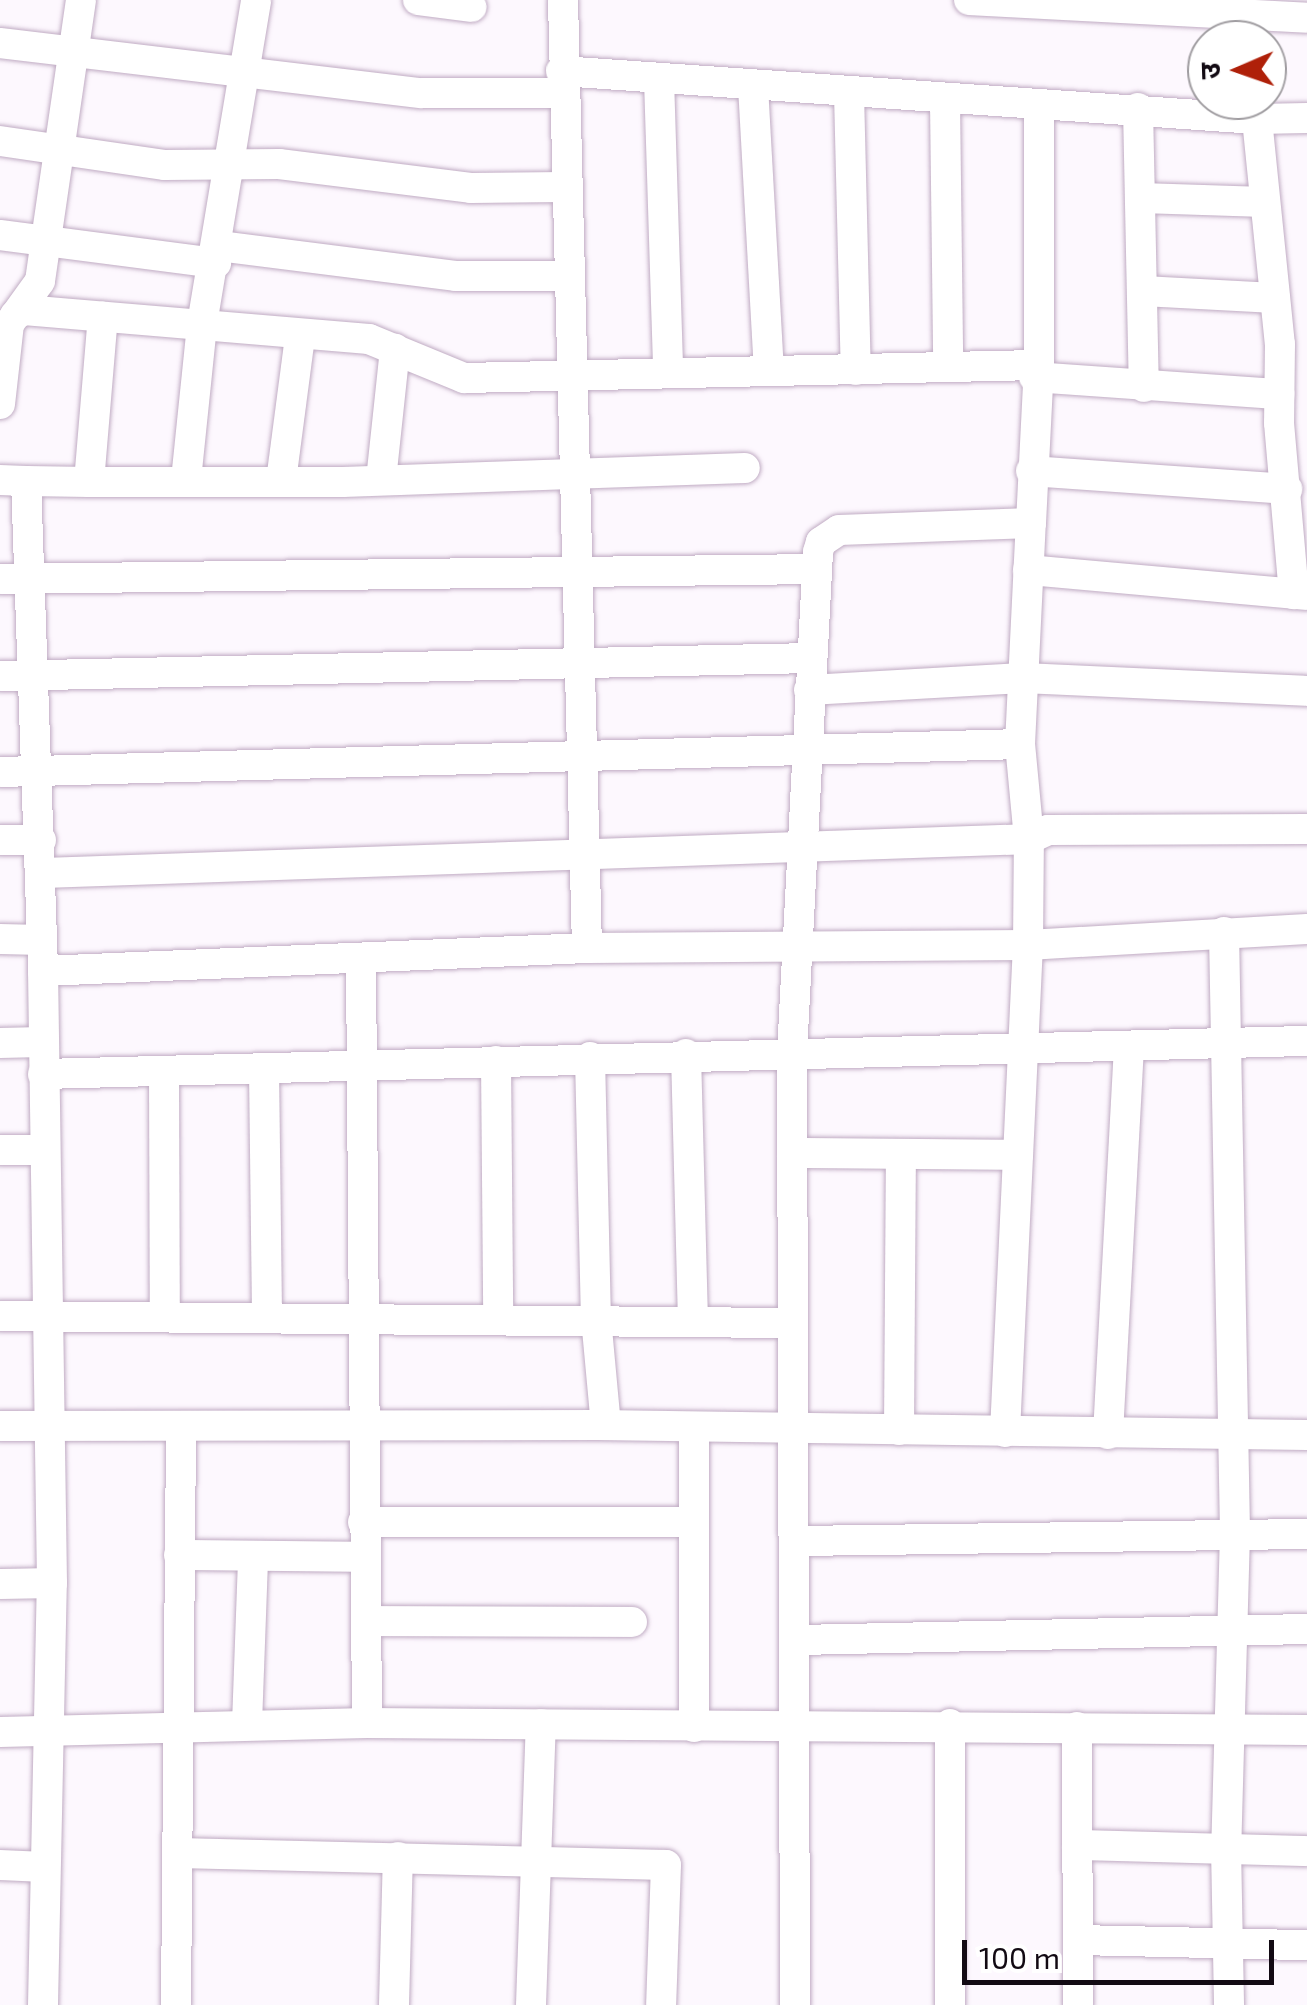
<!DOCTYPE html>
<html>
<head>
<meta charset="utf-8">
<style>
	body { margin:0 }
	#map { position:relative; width:1307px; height:2005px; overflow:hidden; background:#fdf8fe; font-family:"Exo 2","Noto Sans Devanagari",sans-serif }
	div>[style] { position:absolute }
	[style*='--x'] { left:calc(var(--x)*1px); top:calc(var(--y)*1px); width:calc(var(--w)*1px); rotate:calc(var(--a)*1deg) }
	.roads { filter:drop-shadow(0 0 2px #c0abc3) drop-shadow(0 0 2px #c0abc3) }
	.minor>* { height:30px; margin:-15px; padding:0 15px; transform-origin:15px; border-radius:15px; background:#fff }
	span { translate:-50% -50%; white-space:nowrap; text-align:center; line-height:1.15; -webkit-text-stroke:9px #fff; paint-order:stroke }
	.north { position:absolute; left:1187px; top:20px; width:100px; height:100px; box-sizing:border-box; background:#fff; border:2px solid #a09da1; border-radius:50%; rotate:268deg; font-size:28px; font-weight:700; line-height:40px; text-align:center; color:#120a13 }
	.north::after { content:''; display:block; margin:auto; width:35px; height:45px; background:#af2009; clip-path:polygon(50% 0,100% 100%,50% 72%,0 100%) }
	.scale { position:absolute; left:962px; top:1940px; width:312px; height:45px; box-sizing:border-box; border:5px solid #120a13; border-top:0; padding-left:12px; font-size:30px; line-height:35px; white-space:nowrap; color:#120a13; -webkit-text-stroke:8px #fff; paint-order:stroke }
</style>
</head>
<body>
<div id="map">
	<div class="roads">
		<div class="minor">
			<i style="--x:418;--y:0;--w:54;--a:7.4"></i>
			<i style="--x:969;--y:0;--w:338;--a:3"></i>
			<i style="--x:0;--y:43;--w:425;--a:6.8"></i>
			<i style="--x:422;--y:93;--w:139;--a:0"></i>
			<i style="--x:561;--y:71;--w:698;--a:3.95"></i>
			<i style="--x:1257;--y:119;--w:226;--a:84.2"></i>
			<i style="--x:1280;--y:344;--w:79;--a:90.7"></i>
			<i style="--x:1279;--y:423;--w:172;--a:85"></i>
			<i style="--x:659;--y:79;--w:290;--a:88.2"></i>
			<i style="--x:753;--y:86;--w:282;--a:86.8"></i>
			<i style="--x:849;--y:93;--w:277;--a:88.6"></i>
			<i style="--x:945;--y:101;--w:262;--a:89.3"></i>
			<i style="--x:1138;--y:108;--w:279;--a:88.8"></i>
			<i style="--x:1257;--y:119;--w:50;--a:-1.1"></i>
			<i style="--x:0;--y:141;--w:167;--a:8.3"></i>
			<i style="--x:165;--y:165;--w:114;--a:-0.5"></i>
			<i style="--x:279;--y:164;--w:193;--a:7.1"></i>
			<i style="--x:471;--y:188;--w:93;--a:-0.6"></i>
			<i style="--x:1141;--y:198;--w:124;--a:1.8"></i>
			<i style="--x:0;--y:235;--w:218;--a:7.4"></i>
			<i style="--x:219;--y:246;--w:238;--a:7.2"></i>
			<i style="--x:455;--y:276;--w:111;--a:0"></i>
			<i style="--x:1143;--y:291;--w:132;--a:3"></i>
			<i style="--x:15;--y:315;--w:10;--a:-29"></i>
			<i style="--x:24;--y:310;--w:346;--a:4.8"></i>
			<i style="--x:369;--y:339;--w:103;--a:22.3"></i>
			<i style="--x:464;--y:378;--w:575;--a:-1.3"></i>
			<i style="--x:1039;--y:365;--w:158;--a:92.9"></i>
			<i style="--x:1031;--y:523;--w:192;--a:177.9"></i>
			<i style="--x:839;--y:530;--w:22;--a:146"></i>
			<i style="--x:821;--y:542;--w:10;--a:107"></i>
			<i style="--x:818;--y:552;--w:502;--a:92.97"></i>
			<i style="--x:792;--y:1053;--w:952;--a:89.82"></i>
			<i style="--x:1039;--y:365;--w:261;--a:-90"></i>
			<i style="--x:1034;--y:377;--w:246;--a:4"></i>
			<i style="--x:0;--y:404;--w:81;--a:-83.6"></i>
			<i style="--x:9;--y:324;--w:53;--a:-54.2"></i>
			<i style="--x:40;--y:281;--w:284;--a:-81.7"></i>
			<i style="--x:1031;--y:471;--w:257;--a:4"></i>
			<i style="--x:0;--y:480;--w:26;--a:2"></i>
			<i style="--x:26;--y:481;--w:490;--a:88"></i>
			<i style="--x:186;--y:480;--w:157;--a:-84.1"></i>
			<i style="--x:202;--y:324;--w:328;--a:-80.5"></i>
			<i style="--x:381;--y:480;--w:132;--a:-83.9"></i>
			<i style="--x:26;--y:481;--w:63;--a:0.9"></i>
			<i style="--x:89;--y:482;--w:166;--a:-85.2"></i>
			<i style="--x:281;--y:481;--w:146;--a:-82.5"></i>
			<i style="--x:89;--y:482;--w:254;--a:0"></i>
			<i style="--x:343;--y:482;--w:402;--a:-2"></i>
			<i style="--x:1028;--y:570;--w:280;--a:5.1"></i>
			<i style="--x:0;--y:579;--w:817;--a:-0.7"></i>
			<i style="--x:0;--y:676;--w:810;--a:-1.27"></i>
			<i style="--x:809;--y:690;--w:214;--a:-3.2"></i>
			<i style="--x:1023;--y:678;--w:284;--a:2.6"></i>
			<i style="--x:0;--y:772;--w:1020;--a:-1.57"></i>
			<i style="--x:0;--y:840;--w:41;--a:0"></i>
			<i style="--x:43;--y:873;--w:987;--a:-1.97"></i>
			<i style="--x:1029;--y:839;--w:21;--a:-25"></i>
			<i style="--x:1048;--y:830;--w:259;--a:-0.2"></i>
			<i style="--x:1224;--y:932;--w:601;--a:88.95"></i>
			<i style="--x:1235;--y:1533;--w:314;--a:91.6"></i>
			<i style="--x:1226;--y:1847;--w:158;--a:88.9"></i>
			<i style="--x:0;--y:939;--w:42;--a:1.4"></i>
			<i style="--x:587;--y:948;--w:441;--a:-0.4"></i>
			<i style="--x:1028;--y:945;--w:279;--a:-3.3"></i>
			<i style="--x:361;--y:959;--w:764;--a:89.55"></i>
			<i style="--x:0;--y:1043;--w:42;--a:-1.4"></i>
			<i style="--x:686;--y:1054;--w:266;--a:88.5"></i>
			<i style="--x:590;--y:1057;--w:261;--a:88.7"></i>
			<i style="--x:596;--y:1318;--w:107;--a:84.7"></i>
			<i style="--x:496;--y:1061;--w:254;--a:89.5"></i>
			<i style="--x:264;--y:1069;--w:245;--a:89.3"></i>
			<i style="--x:43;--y:1074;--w:1264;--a:-1.5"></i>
			<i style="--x:164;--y:1074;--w:241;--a:89.8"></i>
			<i style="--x:0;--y:1150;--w:45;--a:0"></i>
			<i style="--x:792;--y:1153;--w:226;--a:0.5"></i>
			<i style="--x:0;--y:1316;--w:793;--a:0.51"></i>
			<i style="--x:0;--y:1426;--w:598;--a:-0.1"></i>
			<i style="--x:598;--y:1425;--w:709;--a:0.81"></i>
			<i style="--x:899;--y:1430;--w:275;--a:-89.6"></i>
			<i style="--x:1005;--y:1432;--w:488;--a:-87.3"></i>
			<i style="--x:1028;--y:945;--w:106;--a:-89.5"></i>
			<i style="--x:1029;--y:839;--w:95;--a:-95.4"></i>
			<i style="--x:1020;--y:744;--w:221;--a:-87.2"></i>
			<i style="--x:1108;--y:1434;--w:387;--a:-86.9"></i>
			<i style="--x:363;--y:1522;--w:331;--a:0"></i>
			<i style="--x:797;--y:1541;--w:510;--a:-0.79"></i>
			<i style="--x:179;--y:1555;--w:185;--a:0.6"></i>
			<i style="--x:0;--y:1584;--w:52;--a:-1.1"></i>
			<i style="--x:367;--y:1621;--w:265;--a:0.2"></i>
			<i style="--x:798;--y:1640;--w:509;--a:-1.24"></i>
			<i style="--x:247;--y:1724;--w:166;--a:-87.9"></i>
			<i style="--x:950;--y:1724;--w:281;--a:90"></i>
			<i style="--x:694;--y:1727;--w:299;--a:-90"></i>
			<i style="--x:1077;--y:1727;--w:278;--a:89.8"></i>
			<i style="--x:0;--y:1732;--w:367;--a:-1.4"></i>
			<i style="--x:367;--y:1723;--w:940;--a:0.43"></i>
			<i style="--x:1077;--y:1845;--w:230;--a:1.5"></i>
			<i style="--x:178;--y:1853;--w:488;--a:1.4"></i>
			<i style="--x:666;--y:1865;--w:140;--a:92"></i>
			<i style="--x:0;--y:1865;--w:45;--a:2.5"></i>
			<i style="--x:1078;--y:1940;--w:229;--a:1.3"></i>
			<i style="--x:43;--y:2005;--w:422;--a:-88.8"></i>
			<i style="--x:52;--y:1583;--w:612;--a:-90.84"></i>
			<i style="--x:43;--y:971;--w:544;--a:-2.42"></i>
			<i style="--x:587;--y:948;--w:948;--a:-91.45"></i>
			<i style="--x:176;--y:2005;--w:577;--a:-89.5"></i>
			<i style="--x:394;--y:2005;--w:148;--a:-88.5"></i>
			<i style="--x:531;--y:2005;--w:281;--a:-88"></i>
		</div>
	</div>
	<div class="north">उ</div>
	<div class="scale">100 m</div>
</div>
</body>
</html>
